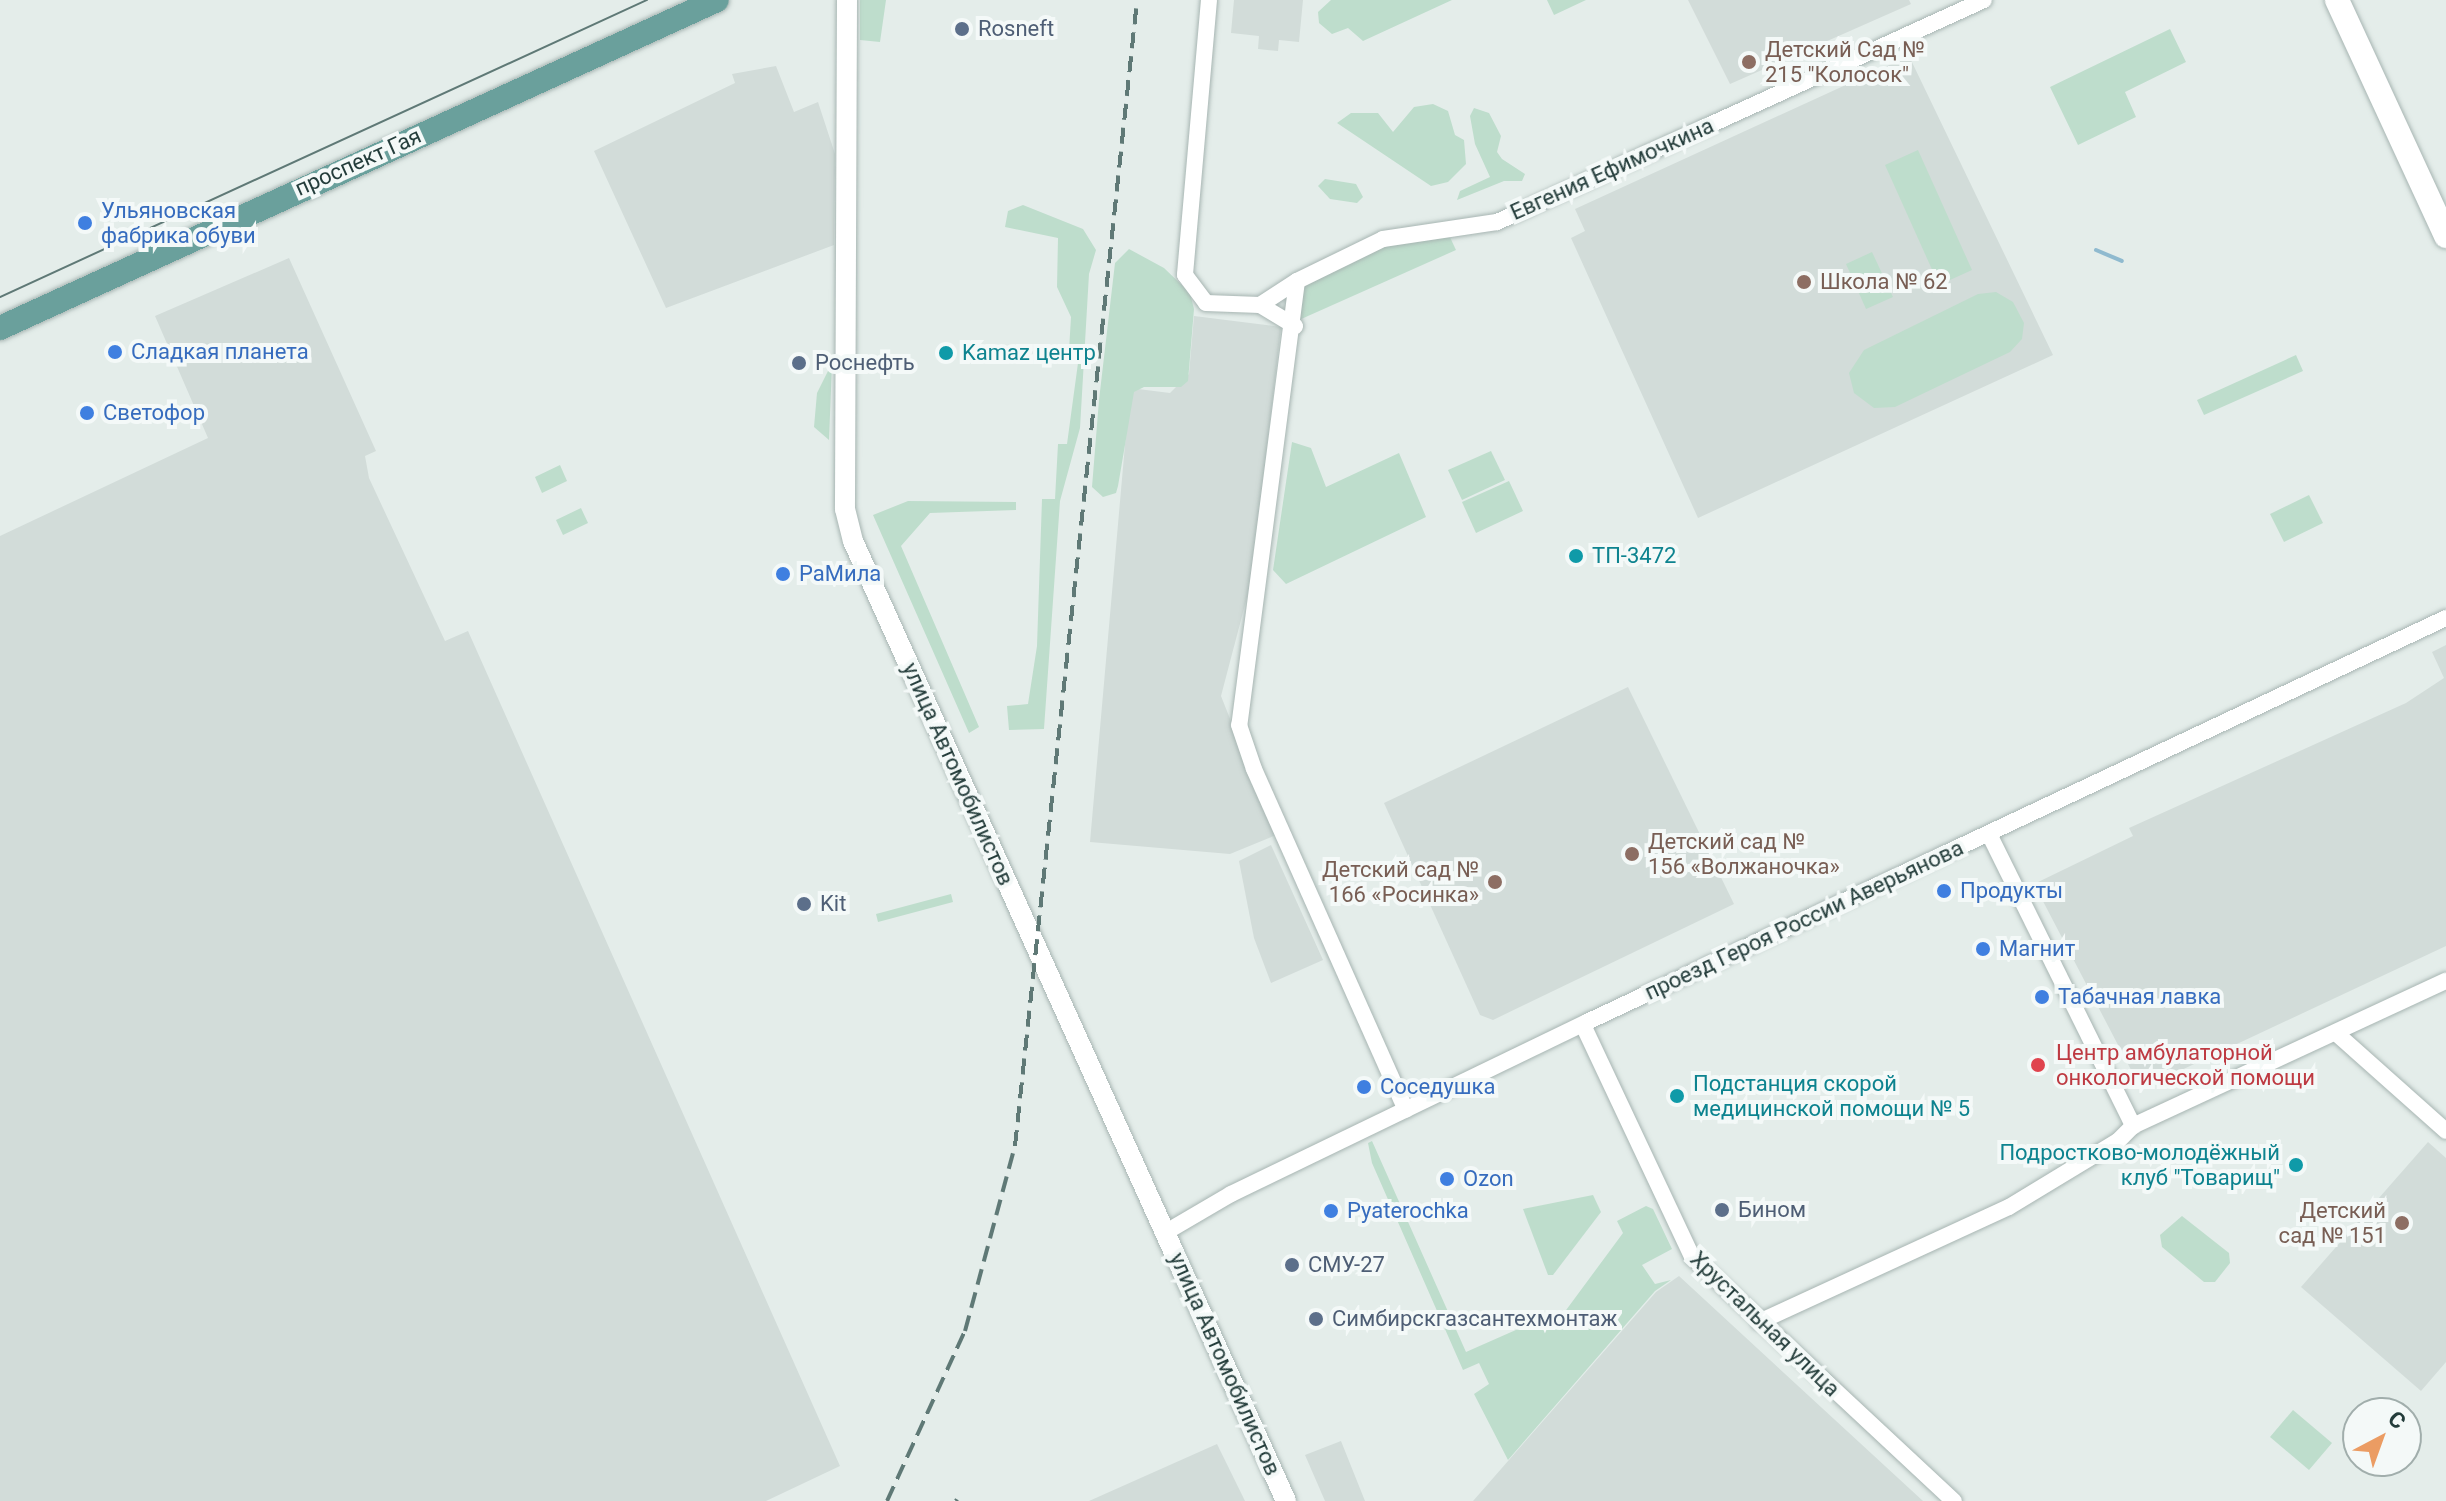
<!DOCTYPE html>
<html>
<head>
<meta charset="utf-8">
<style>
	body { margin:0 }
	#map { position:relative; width:2446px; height:1501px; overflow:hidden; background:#e4edea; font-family:Roboto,sans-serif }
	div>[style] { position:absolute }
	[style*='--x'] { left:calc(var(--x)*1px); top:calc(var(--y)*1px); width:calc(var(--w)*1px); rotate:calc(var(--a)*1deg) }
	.built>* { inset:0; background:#d2dcd9 }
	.green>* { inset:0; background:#beddcc }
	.stream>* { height:4px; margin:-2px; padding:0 2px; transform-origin:2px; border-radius:2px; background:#8fbacf }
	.roads { filter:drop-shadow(0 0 2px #a7b5b2) drop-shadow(0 0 2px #a7b5b2) }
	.minor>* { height:16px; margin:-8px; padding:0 8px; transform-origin:8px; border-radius:8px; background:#fff }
	.tertiary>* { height:20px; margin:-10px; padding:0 10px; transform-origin:10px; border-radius:10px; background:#fff }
	.secondary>* { height:24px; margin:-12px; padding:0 12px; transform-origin:12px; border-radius:12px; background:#fff }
	.primary>* { height:24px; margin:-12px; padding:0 12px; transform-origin:12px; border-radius:12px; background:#6aa09c }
	.tram>* { height:2px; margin:-1px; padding:0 1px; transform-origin:1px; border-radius:1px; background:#5f7976 }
	.rail>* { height:4px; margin-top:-2px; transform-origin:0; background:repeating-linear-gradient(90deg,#5f7976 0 16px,transparent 0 24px) }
	.dots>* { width:22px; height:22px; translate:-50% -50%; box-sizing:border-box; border:4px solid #f4f9f8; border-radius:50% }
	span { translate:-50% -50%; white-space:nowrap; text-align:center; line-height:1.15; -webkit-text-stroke:8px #f4f9f8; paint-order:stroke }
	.service-label { font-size:22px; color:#4e5e75 }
	.left { translate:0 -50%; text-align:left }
	.education-label { font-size:22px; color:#785e54 }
	.right { translate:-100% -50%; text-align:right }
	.street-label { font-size:22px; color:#243d3b }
	.shop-label { font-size:22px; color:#366cbe }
	.culture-label { font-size:22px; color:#0d838f }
	.health-label { font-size:22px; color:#be3a42 }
	.north { position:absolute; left:2342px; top:1397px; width:80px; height:80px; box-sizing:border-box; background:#f4f9f8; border:2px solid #a1aeac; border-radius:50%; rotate:41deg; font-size:22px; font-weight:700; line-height:32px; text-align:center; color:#243d3b }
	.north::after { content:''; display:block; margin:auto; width:28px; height:36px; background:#eb9c63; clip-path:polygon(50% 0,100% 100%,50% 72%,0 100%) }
</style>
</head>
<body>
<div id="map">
	<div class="built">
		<i style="clip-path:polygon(1234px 0,1303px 0,1299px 42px,1279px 40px,1278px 51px,1258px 49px,1259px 36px,1231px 33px)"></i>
		<i style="clip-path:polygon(1688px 0,1909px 0,1911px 4px,1730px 84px)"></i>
		<i style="clip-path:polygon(1909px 56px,2053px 355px,1698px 518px,1571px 238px,1585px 231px,1575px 209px)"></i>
		<i style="clip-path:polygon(776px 66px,794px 112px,818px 102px,835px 154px,834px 245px,666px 308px,594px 151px,735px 83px,732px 74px)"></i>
		<i style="clip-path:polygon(289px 258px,376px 451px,365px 456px,369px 478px,445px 641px,468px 631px,840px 1466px,766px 1501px,0 1501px,0 536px,208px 438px,155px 316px)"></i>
		<i style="clip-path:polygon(1194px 316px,1281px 327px,1252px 578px,1221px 696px,1276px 835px,1230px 854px,1090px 842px,1130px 388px,1170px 393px,1189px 374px)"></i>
		<i style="clip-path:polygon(2446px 645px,2446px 946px,2141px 1089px,2034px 884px,2133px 836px,2129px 828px,2406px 703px,2444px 678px,2432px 652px)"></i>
		<i style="clip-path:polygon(1628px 687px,1734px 904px,1493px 1020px,1480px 1015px,1384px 803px)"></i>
		<i style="clip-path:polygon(1271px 845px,1323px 960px,1271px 983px,1254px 938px,1239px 861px)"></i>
		<i style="clip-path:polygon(2428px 1142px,2446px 1158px,2446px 1362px,2421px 1391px,2301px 1287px)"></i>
		<i style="clip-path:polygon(1679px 1276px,1784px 1373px,1923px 1501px,1473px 1501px,1656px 1292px)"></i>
		<i style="clip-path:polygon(1341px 1441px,1365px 1501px,1325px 1501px,1305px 1455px)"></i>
		<i style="clip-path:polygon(1217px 1444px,1245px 1501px,1089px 1501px)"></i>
	</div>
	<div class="green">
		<i style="clip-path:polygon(860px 0,886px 0,880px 42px,860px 40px)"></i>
		<i style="clip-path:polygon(1331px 0,1452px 0,1363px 41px,1348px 28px,1332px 34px,1319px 23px,1318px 12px)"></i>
		<i style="clip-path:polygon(1547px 0,1586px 0,1554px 15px)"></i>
		<i style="clip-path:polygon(2170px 29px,2186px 62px,2125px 92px,2136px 117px,2078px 145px,2050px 87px)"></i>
		<i style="clip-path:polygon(1433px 104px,1448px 111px,1455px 135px,1464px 140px,1466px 164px,1448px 182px,1431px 186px,1337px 123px,1351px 113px,1378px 113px,1393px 132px,1414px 107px)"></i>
		<i style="clip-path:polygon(1474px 108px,1489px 113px,1501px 136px,1497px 152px,1502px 159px,1525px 174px,1522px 181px,1504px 181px,1457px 200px,1460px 191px,1490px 177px,1475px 144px,1470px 116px)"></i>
		<i style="clip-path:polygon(1918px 150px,1972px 270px,1939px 285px,1885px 165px)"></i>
		<i style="clip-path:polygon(1325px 179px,1356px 184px,1363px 197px,1357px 203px,1330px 199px,1318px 186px)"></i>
		<i style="clip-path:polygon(1023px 205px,1083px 229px,1096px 250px,1089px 274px,1080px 428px,1060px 501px,1044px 729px,1009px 730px,1007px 706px,1028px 704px,1037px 646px,1042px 499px,1055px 499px,1058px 444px,1067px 444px,1078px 363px,1069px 350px,1071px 317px,1057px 287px,1058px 238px,1005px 227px,1008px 211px)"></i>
		<i style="clip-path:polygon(1448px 233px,1456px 250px,1299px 320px,1301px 284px,1383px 243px)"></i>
		<i style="clip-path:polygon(1129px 249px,1164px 268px,1190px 293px,1194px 309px,1188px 381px,1181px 387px,1144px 387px,1134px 392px,1118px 486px,1116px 493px,1103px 497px,1092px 487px,1099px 400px,1115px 263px)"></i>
		<i style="clip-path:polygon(1872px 252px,1893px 297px,1866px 309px,1846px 264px)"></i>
		<i style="clip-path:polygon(1996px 292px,2013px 302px,2024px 323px,2022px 339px,2010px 352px,1895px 407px,1874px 408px,1854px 393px,1849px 373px,1864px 350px,1978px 294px)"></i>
		<i style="clip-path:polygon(2296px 355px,2303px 371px,2204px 415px,2197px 400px)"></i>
		<i style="clip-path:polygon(832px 363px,829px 440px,814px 427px,817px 393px)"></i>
		<i style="clip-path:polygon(1292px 442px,1311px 448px,1326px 487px,1399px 453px,1426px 517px,1286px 584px,1273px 570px)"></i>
		<i style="clip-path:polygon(1491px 451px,1505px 480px,1462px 500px,1448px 470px)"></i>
		<i style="clip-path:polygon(560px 465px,567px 481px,542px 493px,535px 477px)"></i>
		<i style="clip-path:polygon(1509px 481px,1523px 511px,1476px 533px,1462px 502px)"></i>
		<i style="clip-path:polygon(2309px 495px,2323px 523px,2284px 542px,2270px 514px)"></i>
		<i style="clip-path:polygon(908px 501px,1016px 502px,1016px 510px,930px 513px,901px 546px,979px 727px,969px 733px,873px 515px)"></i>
		<i style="clip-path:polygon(581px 508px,588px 523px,563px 535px,556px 520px)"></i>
		<i style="clip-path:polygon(951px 894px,953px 902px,878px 922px,876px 914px)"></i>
		<i style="clip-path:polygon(1372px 1141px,1466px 1352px,1545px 1317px,1558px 1321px,1623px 1233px,1617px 1221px,1646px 1206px,1653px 1209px,1672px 1249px,1642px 1265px,1655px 1284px,1671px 1280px,1655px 1291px,1508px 1460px,1474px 1394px,1489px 1384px,1479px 1363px,1463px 1370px,1372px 1163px,1368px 1143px)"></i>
		<i style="clip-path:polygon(1593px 1195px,1601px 1212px,1553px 1275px,1548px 1275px,1523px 1209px)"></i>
		<i style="clip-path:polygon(2182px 1216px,2229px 1253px,2230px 1263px,2215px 1282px,2204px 1282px,2162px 1247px,2160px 1235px)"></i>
		<i style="clip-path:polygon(2293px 1410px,2332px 1443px,2309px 1470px,2270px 1437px)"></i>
	</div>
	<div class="stream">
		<i style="--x:2096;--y:250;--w:28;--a:23"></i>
	</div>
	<div class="roads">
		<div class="minor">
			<i style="--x:1209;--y:0;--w:276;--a:95"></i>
			<i style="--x:1185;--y:275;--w:35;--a:53"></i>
			<i style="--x:1206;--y:303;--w:54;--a:2.1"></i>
			<i style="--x:1260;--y:305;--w:44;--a:-33"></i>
			<i style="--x:1297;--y:281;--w:448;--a:97.4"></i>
			<i style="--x:1239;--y:725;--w:46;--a:71.2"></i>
			<i style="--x:1254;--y:769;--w:373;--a:66"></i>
			<i style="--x:1297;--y:281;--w:96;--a:-26"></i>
			<i style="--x:1383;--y:239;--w:115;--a:-8.5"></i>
			<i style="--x:1497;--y:222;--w:535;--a:-24.51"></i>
			<i style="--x:1260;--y:305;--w:41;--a:31"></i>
			<i style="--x:1989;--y:834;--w:326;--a:63.7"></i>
			<i style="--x:1583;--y:1025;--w:256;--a:64.8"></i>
			<i style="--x:1692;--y:1257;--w:358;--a:43"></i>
			<i style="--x:2336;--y:1033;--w:147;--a:41.7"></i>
			<i style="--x:1166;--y:1232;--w:75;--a:-30.3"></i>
			<i style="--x:1231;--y:1194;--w:395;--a:-25.8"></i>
			<i style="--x:1587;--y:1022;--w:949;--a:-25.19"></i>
			<i style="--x:1759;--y:1322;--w:275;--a:-24.7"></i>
			<i style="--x:2009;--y:1207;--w:127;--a:-31.2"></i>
			<i style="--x:2118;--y:1141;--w:21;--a:-45"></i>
			<i style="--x:2133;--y:1126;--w:345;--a:-24.9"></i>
		</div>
		<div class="tertiary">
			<i style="--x:847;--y:0;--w:509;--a:90.23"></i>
			<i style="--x:845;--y:509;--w:33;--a:76"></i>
			<i style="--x:853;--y:541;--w:1053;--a:65.72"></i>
		</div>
		<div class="secondary">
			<i style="--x:2337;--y:0;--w:260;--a:65.2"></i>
		</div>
		<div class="primary">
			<i style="--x:0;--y:328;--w:788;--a:-24.58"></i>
		</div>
	</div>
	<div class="tram">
		<i style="--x:0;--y:297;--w:712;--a:-24.66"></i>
	</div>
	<div class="rail">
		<i style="--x:887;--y:1501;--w:187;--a:-65.4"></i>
		<i style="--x:965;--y:1331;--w:192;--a:-74.9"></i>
		<i style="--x:1015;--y:1146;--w:1152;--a:-83.92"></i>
		<i style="--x:956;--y:1501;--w:2;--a:-63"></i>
	</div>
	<div class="dots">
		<i style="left:962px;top:29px;background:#5c6f8a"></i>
		<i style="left:1749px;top:62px;background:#8d6e63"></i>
		<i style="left:85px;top:223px;background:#3f7fe0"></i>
		<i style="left:1804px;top:282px;background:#8d6e63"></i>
		<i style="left:115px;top:352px;background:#3f7fe0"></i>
		<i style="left:946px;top:353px;background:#0f9aa8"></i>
		<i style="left:799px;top:363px;background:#5c6f8a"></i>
		<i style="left:87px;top:413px;background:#3f7fe0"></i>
		<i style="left:1576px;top:556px;background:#0f9aa8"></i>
		<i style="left:783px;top:574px;background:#3f7fe0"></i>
		<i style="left:1632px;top:854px;background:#8d6e63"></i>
		<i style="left:1495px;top:882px;background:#8d6e63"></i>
		<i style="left:1944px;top:891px;background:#3f7fe0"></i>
		<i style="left:804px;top:904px;background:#5c6f8a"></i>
		<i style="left:1983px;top:949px;background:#3f7fe0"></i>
		<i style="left:2042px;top:997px;background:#3f7fe0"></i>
		<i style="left:2038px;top:1065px;background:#e0444e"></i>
		<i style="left:1364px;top:1087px;background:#3f7fe0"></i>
		<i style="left:1677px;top:1096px;background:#0f9aa8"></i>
		<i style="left:2296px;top:1165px;background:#0f9aa8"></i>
		<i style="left:1447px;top:1179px;background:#3f7fe0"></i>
		<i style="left:1722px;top:1210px;background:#5c6f8a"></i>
		<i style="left:1331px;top:1211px;background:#3f7fe0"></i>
		<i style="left:2402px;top:1223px;background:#8d6e63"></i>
		<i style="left:1292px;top:1265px;background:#5c6f8a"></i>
		<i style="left:1316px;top:1319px;background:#5c6f8a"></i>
	</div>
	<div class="service-label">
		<span class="left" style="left:978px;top:29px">Rosneft</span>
		<span class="left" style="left:815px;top:363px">Роснефть</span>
		<span class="left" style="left:820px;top:904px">Kit</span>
		<span class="left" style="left:1738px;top:1210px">Бином</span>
		<span class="left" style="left:1308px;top:1265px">СМУ-27</span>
		<span class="left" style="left:1332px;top:1319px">Симбирскгазсантехмонтаж</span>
	</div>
	<div class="education-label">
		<span class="left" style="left:1765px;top:62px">Детский Сад №<br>215 "Колосок"</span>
		<span class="left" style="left:1820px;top:282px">Школа № 62</span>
		<span class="left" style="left:1648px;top:854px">Детский сад №<br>156 «Волжаночка»</span>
		<span class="right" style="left:1479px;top:882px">Детский сад №<br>166 «Росинка»</span>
		<span class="right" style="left:2386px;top:1223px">Детский<br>сад № 151</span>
	</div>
	<div class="street-label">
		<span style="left:358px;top:162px;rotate:-24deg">проспект Гая</span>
		<span style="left:1612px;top:169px;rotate:-24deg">Евгения Ефимочкина</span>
		<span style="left:958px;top:774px;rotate:66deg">улица Автомобилистов</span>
		<span style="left:1804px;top:920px;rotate:-25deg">проезд Героя России Аверьянова</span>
		<span style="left:1765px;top:1324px;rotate:44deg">Хрустальная улица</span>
		<span style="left:1225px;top:1364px;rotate:66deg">улица Автомобилистов</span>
	</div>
	<div class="shop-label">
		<span class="left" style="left:101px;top:223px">Ульяновская<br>фабрика обуви</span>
		<span class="left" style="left:131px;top:352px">Сладкая планета</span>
		<span class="left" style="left:103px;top:413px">Светофор</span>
		<span class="left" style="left:799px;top:574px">РаМила</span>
		<span class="left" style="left:1960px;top:891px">Продукты</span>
		<span class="left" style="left:1999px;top:949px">Магнит</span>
		<span class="left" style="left:2058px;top:997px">Табачная лавка</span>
		<span class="left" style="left:1380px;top:1087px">Соседушка</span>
		<span class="left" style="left:1463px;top:1179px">Ozon</span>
		<span class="left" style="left:1347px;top:1211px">Pyaterochka</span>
	</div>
	<div class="culture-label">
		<span class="left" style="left:962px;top:353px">Kamaz центр</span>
		<span class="left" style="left:1592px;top:556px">ТП-3472</span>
		<span class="left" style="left:1693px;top:1096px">Подстанция скорой<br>медицинской помощи № 5</span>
		<span class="right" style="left:2280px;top:1165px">Подростково-молодёжный<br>клуб "Товарищ"</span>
	</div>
	<div class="health-label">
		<span class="left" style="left:2056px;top:1065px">Центр амбулаторной<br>онкологической помощи</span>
	</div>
	<div class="north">С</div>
</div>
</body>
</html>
